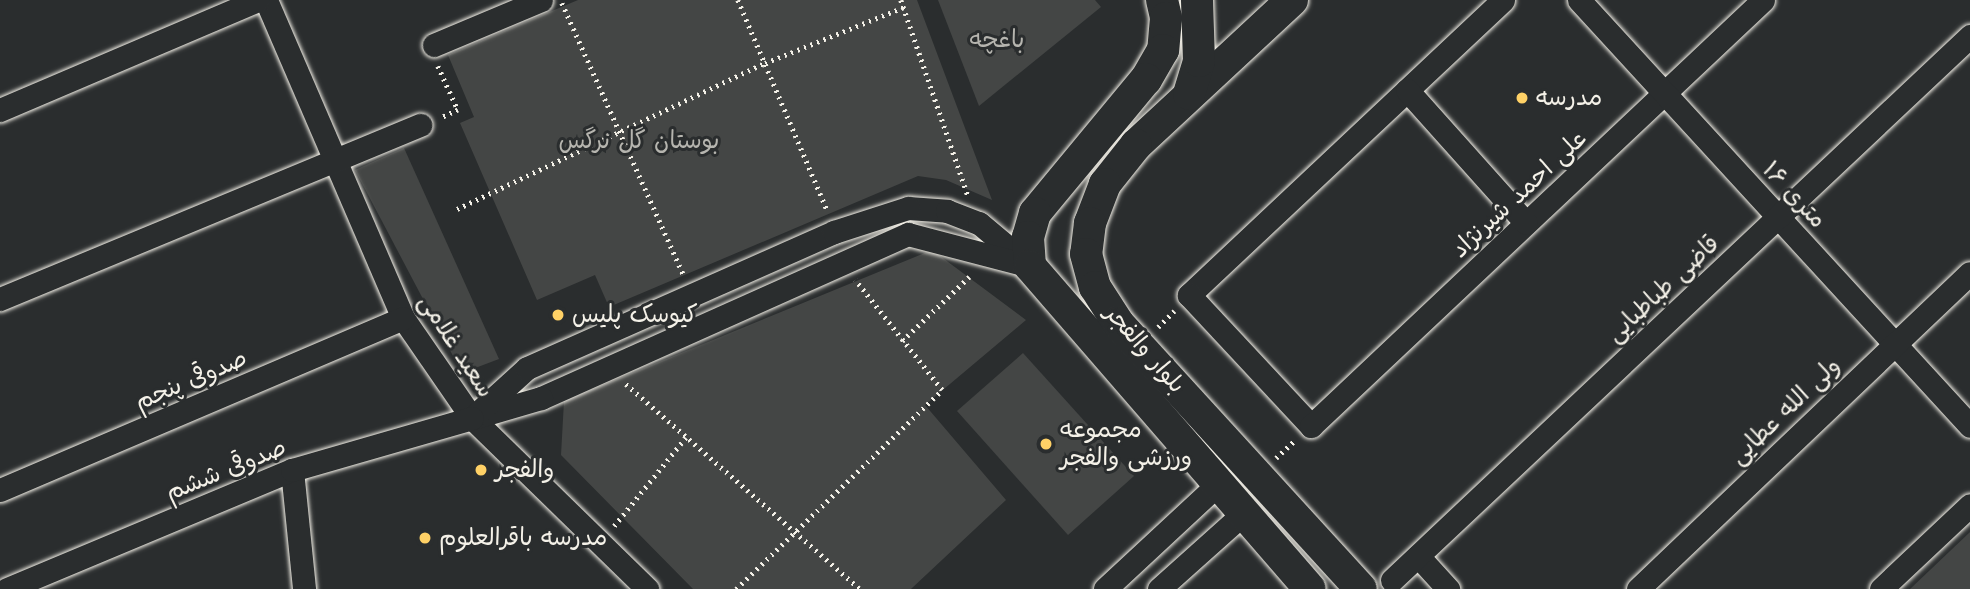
<!DOCTYPE html>
<html>
<head>
<meta charset="utf-8">
<style>
	body { margin:0 }
	#map { position:relative; width:1970px; height:589px; overflow:hidden; background:#2a2d2e; font-family:"Shantell Sans","Playpen Sans Arabic",sans-serif }
	div>[style] { position:absolute }
	[style*='--x'] { left:calc(var(--x)*1px); top:calc(var(--y)*1px); width:calc(var(--w)*1px); rotate:calc(var(--a)*1deg) }
	.green>* { inset:0; background:#444645 }
	.path>* { height:4.5px; margin-top:-2.25px; transform-origin:0; background:repeating-linear-gradient(90deg,#f4f1e8 0 2px,transparent 0 7px) }
	.roads { filter:drop-shadow(0 0 2px #f4f1e8) drop-shadow(0 0 2px #f4f1e8) }
	.minor>* { height:23px; margin:-11.5px; padding:0 11.5px; transform-origin:11.5px; border-radius:11.5px; background:#2a2d2e }
	.secondary>* { height:32px; margin:-16px; padding:0 16px; transform-origin:16px; border-radius:16px; background:#2a2d2e }
	.dots>* { width:19px; height:19px; translate:-50% -50%; box-sizing:border-box; border:4px solid #2a2d2e; border-radius:50% }
	span { translate:-50% -50%; white-space:nowrap; text-align:center; line-height:1.15; -webkit-text-stroke:6px #2a2d2e; paint-order:stroke }
	.park-label { font-size:24px; color:#b6b5af }
	.poi-label { font-size:24px; color:#f4f1e8 }
	.left { translate:0 -50%; text-align:left }
	.street-label { font-size:24px; color:#f4f1e8 }
</style>
</head>
<body>
<div id="map">
	<div class="green">
		<i style="clip-path:polygon(578px 0,917px 0,992px 200px,946px 180px,918px 176px,609px 307px,595px 275px,537px 300px,460px 123px,474px 117px,448px 55px)"></i>
		<i style="clip-path:polygon(938px 0,1095px 0,1101px 7px,979px 106px)"></i>
		<i style="clip-path:polygon(404px 148px,499px 359px,462px 373px,355px 170px)"></i>
		<i style="clip-path:polygon(932px 250px,1026px 320px,925px 405px,1006px 500px,911px 589px,693px 589px,561px 455px,564px 401px)"></i>
		<i style="clip-path:polygon(1023px 353px,1134px 476px,1068px 535px,957px 411px)"></i>
		<i style="clip-path:polygon(1970px 532px,1970px 589px,1910px 589px)"></i>
	</div>
	<div class="path">
		<i style="--x:738;--y:0;--w:230;--a:67"></i>
		<i style="--x:901;--y:0;--w:207;--a:71.1"></i>
		<i style="--x:562;--y:3;--w:299;--a:65.9"></i>
		<i style="--x:438;--y:66;--w:48;--a:65.6"></i>
		<i style="--x:458;--y:110;--w:19;--a:155"></i>
		<i style="--x:457;--y:209;--w:341;--a:-25.4"></i>
		<i style="--x:765;--y:63;--w:150;--a:-21.9"></i>
		<i style="--x:1158;--y:327;--w:23;--a:-45"></i>
		<i style="--x:902;--y:341;--w:93;--a:-43.7"></i>
		<i style="--x:626;--y:384;--w:311;--a:41.2"></i>
		<i style="--x:1276;--y:458;--w:26;--a:-43"></i>
		<i style="--x:614;--y:526;--w:114;--a:-51"></i>
		<i style="--x:736;--y:589;--w:286;--a:-44"></i>
		<i style="--x:942;--y:390;--w:140;--a:-128.3"></i>
	</div>
	<div class="roads">
		<div class="minor">
			<i style="--x:266;--y:0;--w:346;--a:66.7"></i>
			<i style="--x:403;--y:318;--w:121;--a:55.4"></i>
			<i style="--x:472;--y:418;--w:245;--a:44.3"></i>
			<i style="--x:1503;--y:0;--w:431;--a:136.8"></i>
			<i style="--x:1189;--y:295;--w:179;--a:47"></i>
			<i style="--x:1311;--y:426;--w:621;--a:-43.3"></i>
			<i style="--x:1579;--y:0;--w:578;--a:47.45"></i>
			<i style="--x:434;--y:45;--w:116;--a:-22.8"></i>
			<i style="--x:1407;--y:90;--w:178;--a:48.2"></i>
			<i style="--x:0;--y:110;--w:280;--a:-23.1"></i>
			<i style="--x:908;--y:208;--w:39;--a:4"></i>
			<i style="--x:947;--y:211;--w:34;--a:21"></i>
			<i style="--x:979;--y:223;--w:67;--a:40.1"></i>
			<i style="--x:1030;--y:266;--w:126;--a:-165.3"></i>
			<i style="--x:908;--y:234;--w:402;--a:155.9"></i>
			<i style="--x:541;--y:398;--w:72;--a:163.8"></i>
			<i style="--x:472;--y:418;--w:74;--a:-42.3"></i>
			<i style="--x:527;--y:368;--w:336;--a:-23.9"></i>
			<i style="--x:834;--y:232;--w:78;--a:-18"></i>
			<i style="--x:0;--y:299;--w:455;--a:-22.5"></i>
			<i style="--x:292;--y:470;--w:120;--a:84.2"></i>
			<i style="--x:0;--y:490;--w:438;--a:-23.1"></i>
			<i style="--x:1418;--y:556;--w:45;--a:47.7"></i>
			<i style="--x:1392;--y:580;--w:794;--a:-43.26"></i>
			<i style="--x:7;--y:589;--w:309;--a:-22.7"></i>
			<i style="--x:292;--y:470;--w:187;--a:-16.1"></i>
			<i style="--x:1105;--y:589;--w:153;--a:-42.9"></i>
			<i style="--x:1159;--y:589;--w:113;--a:-41.8"></i>
			<i style="--x:1638;--y:589;--w:458;--a:-43.6"></i>
			<i style="--x:1881;--y:589;--w:122;--a:-43.3"></i>
		</div>
		<div class="secondary">
			<i style="--x:1162;--y:0;--w:18;--a:77"></i>
			<i style="--x:1166;--y:18;--w:32;--a:95"></i>
			<i style="--x:1163;--y:50;--w:34;--a:120"></i>
			<i style="--x:1146;--y:79;--w:174;--a:129.6"></i>
			<i style="--x:1035;--y:213;--w:25;--a:106"></i>
			<i style="--x:1028;--y:237;--w:29;--a:86"></i>
			<i style="--x:1030;--y:266;--w:427;--a:49.1"></i>
			<i style="--x:1292;--y:0;--w:213;--a:137.1"></i>
			<i style="--x:1136;--y:145;--w:50;--a:128.5"></i>
			<i style="--x:1105;--y:184;--w:42;--a:111"></i>
			<i style="--x:1090;--y:223;--w:31;--a:97"></i>
			<i style="--x:1086;--y:254;--w:34;--a:75"></i>
			<i style="--x:1095;--y:287;--w:43;--a:57.4"></i>
			<i style="--x:1118;--y:323;--w:360;--a:47.6"></i>
			<i style="--x:1189;--y:94;--w:34;--a:-73"></i>
			<i style="--x:1199;--y:61;--w:61;--a:-91.9"></i>
		</div>
	</div>
	<div class="dots">
		<i style="left:1522px;top:98px;background:#ffd166"></i>
		<i style="left:558px;top:315px;background:#ffd166"></i>
		<i style="left:1046px;top:444px;background:#ffd166"></i>
		<i style="left:481px;top:470px;background:#ffd166"></i>
		<i style="left:425px;top:538px;background:#ffd166"></i>
	</div>
	<div class="park-label">
		<span style="left:997px;top:40px">باغچه</span>
		<span style="left:639px;top:141px">بوستان گل نرگس</span>
	</div>
	<div class="poi-label">
		<span class="left" style="left:1536px;top:98px">مدرسه</span>
		<span class="left" style="left:572px;top:315px">کیوسک پلیس</span>
		<span class="left" style="left:1060px;top:444px">مجموعه<br>ورزشی والفجر</span>
		<span class="left" style="left:495px;top:470px">والفجر</span>
		<span class="left" style="left:439px;top:538px">مدرسه باقرالعلوم</span>
	</div>
	<div class="street-label">
		<span style="left:1519px;top:194px;rotate:-43deg">علی احمد شیرنژاد</span>
		<span style="left:1794px;top:195px;rotate:47deg">۱۶ متری</span>
		<span style="left:1663px;top:289px;rotate:-43deg">قاضی طباطبایی</span>
		<span style="left:456px;top:346px;rotate:57deg">سعید غلامی</span>
		<span style="left:1145px;top:349px;rotate:49deg">بلوار والفجر</span>
		<span style="left:191px;top:380px;rotate:-23deg">صدوقی پنجم</span>
		<span style="left:1785px;top:411px;rotate:-44deg">ولی الله عطایی</span>
		<span style="left:226px;top:470px;rotate:-22deg">صدوقی ششم</span>
	</div>
</div>
</body>
</html>
